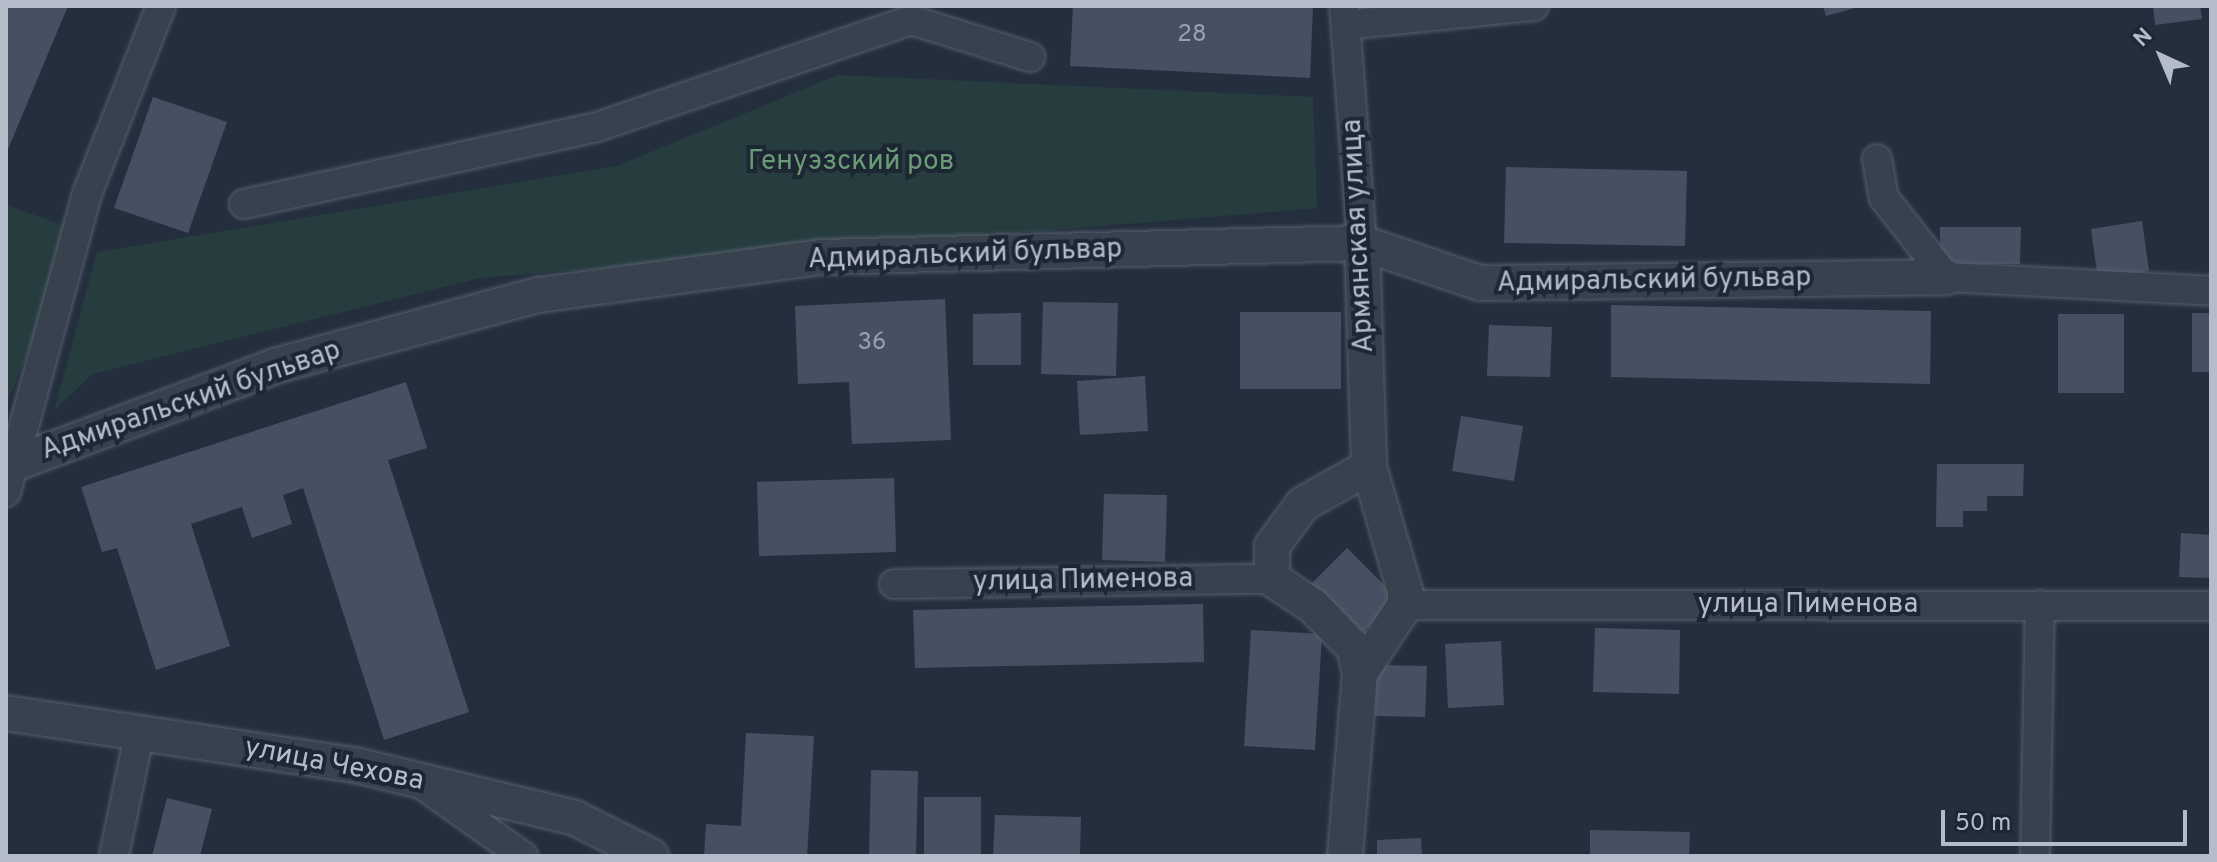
<!DOCTYPE html>
<html>
<head>
<meta charset="utf-8">
<style>
	body { margin:0 }
	#map { position:relative; width:2217px; height:862px; overflow:hidden; background:#242f3e; font-family:Overpass,sans-serif }
	div>[style] { position:absolute }
	[style*='--x'] { left:calc(var(--x)*1px); top:calc(var(--y)*1px); width:calc(var(--w)*1px); rotate:calc(var(--a)*1deg) }
	.green>* { inset:0; background:#263c3f }
	.building>* { inset:0; background:#455162 }
	.roads { filter:drop-shadow(0 0 2px #565f6c) drop-shadow(0 0 2px #565f6c) }
	.minor>* { height:28px; margin:-14px; padding:0 14px; transform-origin:14px; border-radius:14px; background:#38414e }
	.tertiary>* { height:34px; margin:-17px; padding:0 17px; transform-origin:17px; border-radius:17px; background:#38414e }
	span { translate:-50% -50%; white-space:nowrap; text-align:center; line-height:1.15; -webkit-text-stroke:8px #1d2633; paint-order:stroke }
	.number-label { font-size:24px; color:#98a1af }
	.number-label span { -webkit-text-stroke-width:0 }
	.park-label { font-size:28px; color:#6b9a76 }
	.street-label { font-size:28px; color:#b4bcc9 }
	.frame { position:absolute; inset:0; border:8px solid #b4bcc9; pointer-events:none }
	.north { position:absolute; left:2121px; top:16px; width:80px; height:80px; -webkit-text-stroke:6px #1d2633; paint-order:stroke; rotate:316deg; font-size:22px; font-weight:700; line-height:32px; text-align:center; color:#b4bcc9 }
	.north::after { content:''; display:block; margin:auto; width:28px; height:36px; background:#b4bcc9; clip-path:polygon(50% 0,100% 100%,50% 72%,0 100%) }
	.scale { position:absolute; left:1941px; top:810px; width:246px; height:36px; box-sizing:border-box; border:4px solid #b4bcc9; border-top:0; padding-left:10px; font-size:24px; line-height:28px; white-space:nowrap; color:#b4bcc9; -webkit-text-stroke:6px #1d2633; paint-order:stroke }
</style>
</head>
<body>
<div id="map">
	<div class="green">
		<i style="clip-path:polygon(838px 75px,1313px 97px,1317px 208px,480px 278px,92px 374px,54px 411px,97px 252px,617px 166px)"></i>
		<i style="clip-path:polygon(6px 205px,78px 230px,6px 406px)"></i>
	</div>
	<div class="building">
		<i style="clip-path:polygon(6px 6px,68px 6px,6px 154px)"></i>
		<i style="clip-path:polygon(1073px 6px,1313px 6px,1310px 78px,1070px 66px)"></i>
		<i style="clip-path:polygon(1823px 6px,1859px 6px,1859px 7px,1826px 16px)"></i>
		<i style="clip-path:polygon(2153px 6px,2200px 6px,2202px 19px,2155px 25px)"></i>
		<i style="clip-path:polygon(153px 97px,227px 122px,188px 233px,114px 208px)"></i>
		<i style="clip-path:polygon(1506px 167px,1687px 171px,1685px 246px,1504px 243px)"></i>
		<i style="clip-path:polygon(2142px 221px,2149px 271px,2098px 279px,2091px 229px)"></i>
		<i style="clip-path:polygon(1940px 227px,2021px 227px,2020px 264px,1940px 264px)"></i>
		<i style="clip-path:polygon(945px 299px,951px 440px,852px 444px,849px 382px,798px 384px,795px 306px)"></i>
		<i style="clip-path:polygon(1043px 302px,1118px 303px,1116px 376px,1041px 374px)"></i>
		<i style="clip-path:polygon(1611px 305px,1931px 311px,1930px 384px,1611px 377px)"></i>
		<i style="clip-path:polygon(1240px 312px,1341px 312px,1341px 389px,1240px 389px)"></i>
		<i style="clip-path:polygon(1021px 313px,1021px 365px,973px 365px,973px 314px)"></i>
		<i style="clip-path:polygon(2192px 313px,2211px 313px,2211px 372px,2192px 372px)"></i>
		<i style="clip-path:polygon(2058px 314px,2124px 314px,2124px 393px,2058px 393px)"></i>
		<i style="clip-path:polygon(1489px 325px,1552px 327px,1550px 377px,1487px 376px)"></i>
		<i style="clip-path:polygon(1145px 376px,1148px 431px,1080px 435px,1077px 381px)"></i>
		<i style="clip-path:polygon(406px 382px,427px 448px,388px 460px,469px 712px,384px 740px,303px 488px,283px 495px,292px 524px,252px 538px,242px 507px,191px 524px,230px 646px,156px 670px,117px 548px,102px 552px,81px 487px)"></i>
		<i style="clip-path:polygon(1461px 416px,1523px 426px,1514px 481px,1452px 471px)"></i>
		<i style="clip-path:polygon(1937px 464px,2024px 464px,2023px 496px,1987px 496px,1987px 511px,1963px 511px,1963px 527px,1936px 527px)"></i>
		<i style="clip-path:polygon(894px 478px,896px 552px,759px 556px,757px 482px)"></i>
		<i style="clip-path:polygon(1104px 494px,1167px 495px,1165px 562px,1102px 560px)"></i>
		<i style="clip-path:polygon(2181px 533px,2211px 535px,2211px 578px,2179px 577px)"></i>
		<i style="clip-path:polygon(1347px 548px,1397px 598px,1357px 638px,1307px 588px)"></i>
		<i style="clip-path:polygon(1203px 604px,1204px 662px,915px 668px,913px 610px)"></i>
		<i style="clip-path:polygon(1595px 628px,1680px 630px,1679px 694px,1593px 692px)"></i>
		<i style="clip-path:polygon(1251px 630px,1322px 634px,1315px 750px,1244px 746px)"></i>
		<i style="clip-path:polygon(1501px 641px,1504px 705px,1448px 708px,1445px 644px)"></i>
		<i style="clip-path:polygon(1377px 665px,1427px 666px,1425px 717px,1375px 716px)"></i>
		<i style="clip-path:polygon(746px 733px,814px 736px,807px 856px,704px 856px,706px 824px,741px 826px)"></i>
		<i style="clip-path:polygon(871px 770px,918px 771px,916px 856px,869px 856px)"></i>
		<i style="clip-path:polygon(924px 797px,981px 797px,981px 856px,924px 856px)"></i>
		<i style="clip-path:polygon(167px 798px,212px 809px,200px 856px,152px 856px)"></i>
		<i style="clip-path:polygon(995px 815px,1081px 817px,1080px 856px,993px 856px)"></i>
		<i style="clip-path:polygon(1590px 830px,1690px 832px,1689px 856px,1590px 856px)"></i>
		<i style="clip-path:polygon(1421px 838px,1422px 856px,1377px 856px,1377px 840px)"></i>
	</div>
	<div class="roads">
		<div class="minor">
			<i style="--x:1344;--y:6;--w:238;--a:85.7"></i>
			<i style="--x:1346;--y:25;--w:189;--a:-5.8"></i>
			<i style="--x:1877;--y:159;--w:40;--a:80"></i>
			<i style="--x:1884;--y:198;--w:100;--a:51.9"></i>
			<i style="--x:1946;--y:277;--w:265;--a:3"></i>
			<i style="--x:244;--y:204;--w:358;--a:-12.3"></i>
			<i style="--x:594;--y:128;--w:335;--a:-18.8"></i>
			<i style="--x:911;--y:20;--w:125;--a:17.3"></i>
			<i style="--x:6;--y:492;--w:309;--a:-74.8"></i>
			<i style="--x:87;--y:194;--w:202;--a:-68.5"></i>
			<i style="--x:894;--y:584;--w:378;--a:-0.8"></i>
			<i style="--x:1405;--y:605;--w:806;--a:0.07"></i>
			<i style="--x:421;--y:784;--w:125;--a:35.2"></i>
			<i style="--x:114;--y:856;--w:128;--a:-78.3"></i>
			<i style="--x:2035;--y:856;--w:251;--a:-88.9"></i>
		</div>
		<div class="tertiary">
			<i style="--x:1362;--y:243;--w:224;--a:88.2"></i>
			<i style="--x:1369;--y:467;--w:129;--a:73.8"></i>
			<i style="--x:1405;--y:591;--w:14;--a:90"></i>
			<i style="--x:1405;--y:605;--w:82;--a:123.5"></i>
			<i style="--x:1360;--y:673;--w:26;--a:-103"></i>
			<i style="--x:1354;--y:648;--w:59;--a:-134.3"></i>
			<i style="--x:1313;--y:606;--w:49;--a:-146.6"></i>
			<i style="--x:1272;--y:579;--w:33;--a:-90"></i>
			<i style="--x:1272;--y:546;--w:52;--a:-53.6"></i>
			<i style="--x:1303;--y:504;--w:76;--a:-29.3"></i>
			<i style="--x:6;--y:459;--w:11;--a:22"></i>
			<i style="--x:16;--y:463;--w:277;--a:-20.5"></i>
			<i style="--x:275;--y:366;--w:273;--a:-15.1"></i>
			<i style="--x:539;--y:295;--w:285;--a:-7.7"></i>
			<i style="--x:821;--y:257;--w:541;--a:-1.48"></i>
			<i style="--x:1362;--y:243;--w:125;--a:18.7"></i>
			<i style="--x:1480;--y:283;--w:466;--a:-0.7"></i>
			<i style="--x:6;--y:713;--w:357;--a:8.5"></i>
			<i style="--x:359;--y:766;--w:222;--a:13.5"></i>
			<i style="--x:575;--y:818;--w:85;--a:26.6"></i>
			<i style="--x:1345;--y:856;--w:184;--a:-85.3"></i>
		</div>
	</div>
	<div class="number-label">
		<span style="left:1192px;top:36px">28</span>
		<span style="left:872px;top:344px">36</span>
	</div>
	<div class="park-label">
		<span style="left:851px;top:162px">Генуэзский ров</span>
	</div>
	<div class="street-label">
		<span style="left:1359px;top:236px;rotate:-93deg">Армянская улица</span>
		<span style="left:965px;top:255px;rotate:-2deg">Адмиральский бульвар</span>
		<span style="left:1654px;top:281px;rotate:-1deg">Адмиральский бульвар</span>
		<span style="left:191px;top:401px;rotate:-19deg">Адмиральский бульвар</span>
		<span style="left:1083px;top:581px;rotate:-1deg">улица Пименова</span>
		<span style="left:1808px;top:605px">улица Пименова</span>
		<span style="left:334px;top:765px;rotate:11deg">улица Чехова</span>
	</div>
	<div class="frame"></div>
	<div class="north">N</div>
	<div class="scale">50 m</div>
</div>
</body>
</html>
